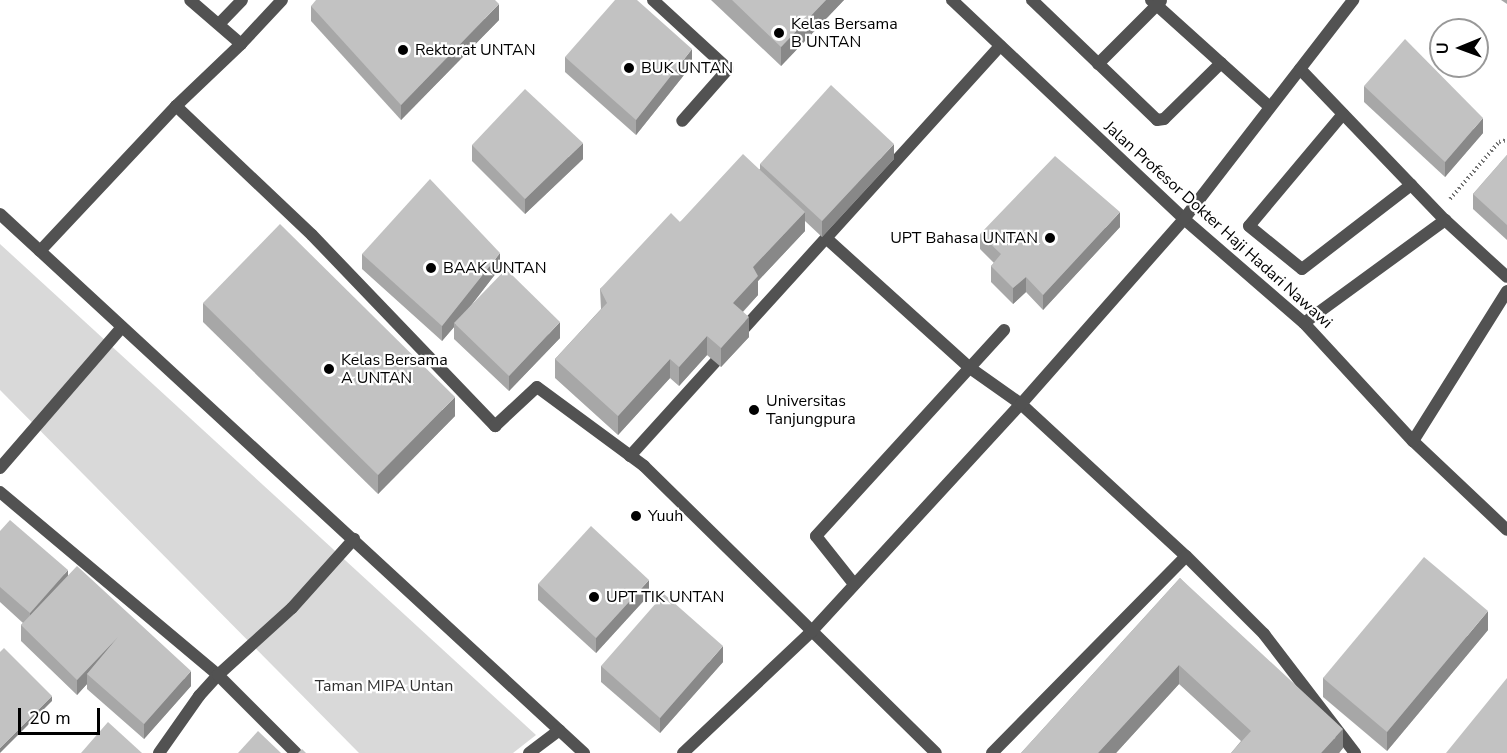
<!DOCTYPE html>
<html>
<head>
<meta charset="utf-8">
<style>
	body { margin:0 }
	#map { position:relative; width:1507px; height:753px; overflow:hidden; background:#fff; font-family:"Nunito Sans",sans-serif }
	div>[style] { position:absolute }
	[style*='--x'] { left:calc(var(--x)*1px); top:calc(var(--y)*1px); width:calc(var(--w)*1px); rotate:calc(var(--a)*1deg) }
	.green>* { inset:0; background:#d9d9d9 }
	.path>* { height:4px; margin-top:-2px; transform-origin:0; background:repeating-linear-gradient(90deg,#747474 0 1.5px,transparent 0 4.5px) }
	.service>* { height:12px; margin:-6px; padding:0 6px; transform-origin:6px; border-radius:6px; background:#525252 }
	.wall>* { inset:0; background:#a7a7a7 }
	.shaded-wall>* { inset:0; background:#888 }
	.building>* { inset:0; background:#c2c2c2 }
	.dots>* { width:16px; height:16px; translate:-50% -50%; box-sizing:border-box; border:3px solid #fff; border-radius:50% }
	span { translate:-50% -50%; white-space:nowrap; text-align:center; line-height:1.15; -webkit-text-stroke:4.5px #fff; paint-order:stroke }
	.poi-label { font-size:16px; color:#000 }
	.left { translate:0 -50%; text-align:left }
	.right { translate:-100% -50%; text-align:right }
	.street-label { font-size:16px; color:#000 }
	.park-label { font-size:16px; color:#303030 }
	.north { position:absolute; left:1429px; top:18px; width:60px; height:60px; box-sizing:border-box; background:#fff; border:2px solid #999; border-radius:50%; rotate:269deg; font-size:16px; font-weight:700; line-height:24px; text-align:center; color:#000 }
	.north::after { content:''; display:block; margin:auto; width:21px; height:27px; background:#000; clip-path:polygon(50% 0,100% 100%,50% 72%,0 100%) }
	.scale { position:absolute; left:18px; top:708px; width:82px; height:27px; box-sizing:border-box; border:3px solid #000; border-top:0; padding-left:8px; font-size:18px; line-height:21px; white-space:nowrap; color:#000; -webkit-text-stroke:4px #fff; paint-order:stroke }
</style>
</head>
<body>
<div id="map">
	<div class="green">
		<i style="clip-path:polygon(0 244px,536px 735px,513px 753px,359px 753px,0 390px)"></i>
	</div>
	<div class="path">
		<i style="--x:1450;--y:199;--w:75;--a:-49.3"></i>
		<i style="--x:1499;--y:142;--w:8;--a:-14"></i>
	</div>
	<div class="service">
		<i style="--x:653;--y:0;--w:102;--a:42.6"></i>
		<i style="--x:728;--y:69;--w:69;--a:131.5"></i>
		<i style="--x:952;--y:0;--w:319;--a:43.3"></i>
		<i style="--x:1184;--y:219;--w:159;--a:40.9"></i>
		<i style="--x:1304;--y:323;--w:161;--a:47.3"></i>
		<i style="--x:1413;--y:441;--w:129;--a:43.4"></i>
		<i style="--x:1032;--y:0;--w:173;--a:43.8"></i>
		<i style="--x:1157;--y:120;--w:7;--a:-8"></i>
		<i style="--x:1164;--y:119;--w:80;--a:-44.5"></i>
		<i style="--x:1151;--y:0;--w:160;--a:42"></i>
		<i style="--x:219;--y:24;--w:33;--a:-46"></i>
		<i style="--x:241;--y:44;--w:60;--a:-47"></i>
		<i style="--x:1098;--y:64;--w:89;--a:-45"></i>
		<i style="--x:1300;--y:69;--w:209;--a:46.2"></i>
		<i style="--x:1445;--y:220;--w:84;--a:42.6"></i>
		<i style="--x:176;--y:106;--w:187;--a:43.5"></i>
		<i style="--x:312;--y:235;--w:265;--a:46.2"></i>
		<i style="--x:495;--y:426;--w:57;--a:-42.9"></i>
		<i style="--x:537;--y:387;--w:133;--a:36.4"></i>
		<i style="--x:644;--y:466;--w:409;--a:44.5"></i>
		<i style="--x:1343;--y:114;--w:146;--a:130"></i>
		<i style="--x:1249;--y:226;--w:68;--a:39.1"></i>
		<i style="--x:1302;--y:269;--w:138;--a:-37.6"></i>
		<i style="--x:0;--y:214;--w:795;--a:42.71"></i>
		<i style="--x:826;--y:238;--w:194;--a:42.1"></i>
		<i style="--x:970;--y:368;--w:62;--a:35.2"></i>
		<i style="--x:1021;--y:404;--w:224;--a:42.7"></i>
		<i style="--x:1186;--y:556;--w:110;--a:45"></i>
		<i style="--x:1264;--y:634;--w:150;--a:52.6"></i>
		<i style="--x:40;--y:251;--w:199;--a:-46.8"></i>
		<i style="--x:176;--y:106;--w:90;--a:-43.6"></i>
		<i style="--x:241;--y:44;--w:67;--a:-139.2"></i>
		<i style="--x:1304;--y:323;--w:175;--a:-36.1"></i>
		<i style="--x:739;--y:334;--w:389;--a:-47.8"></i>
		<i style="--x:1413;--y:441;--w:177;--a:-57.9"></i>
		<i style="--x:630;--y:456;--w:143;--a:-47.8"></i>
		<i style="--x:0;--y:468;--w:186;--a:-49.1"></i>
		<i style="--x:0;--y:492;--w:285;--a:40"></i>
		<i style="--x:218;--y:675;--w:100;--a:-42.2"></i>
		<i style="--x:292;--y:608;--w:93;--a:-48.1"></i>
		<i style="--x:854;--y:584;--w:61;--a:-128.4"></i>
		<i style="--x:816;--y:536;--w:279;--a:-47.6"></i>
		<i style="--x:159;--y:753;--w:70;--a:-54.9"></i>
		<i style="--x:199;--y:696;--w:28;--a:-48"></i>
		<i style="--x:218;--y:675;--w:110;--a:45"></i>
		<i style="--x:529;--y:753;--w:38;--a:-37"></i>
		<i style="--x:683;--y:753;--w:176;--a:-43.4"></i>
		<i style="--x:811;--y:632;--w:310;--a:-47.4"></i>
		<i style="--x:1021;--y:404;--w:247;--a:-48.6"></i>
		<i style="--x:1184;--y:219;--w:277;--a:-52.3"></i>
		<i style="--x:992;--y:753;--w:276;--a:-45.4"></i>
	</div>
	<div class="wall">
		<i style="clip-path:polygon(711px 0,844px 0,781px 66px)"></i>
		<i style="clip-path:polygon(1501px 0,1507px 0,1507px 4px)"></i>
		<i style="clip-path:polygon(311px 6px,499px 20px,401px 120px,311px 21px)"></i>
		<i style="clip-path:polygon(565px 57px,692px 65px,636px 135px,565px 72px)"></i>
		<i style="clip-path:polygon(1364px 86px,1483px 133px,1445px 177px,1364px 102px)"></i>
		<i style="clip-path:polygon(472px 145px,583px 159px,525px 214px,472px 161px)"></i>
		<i style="clip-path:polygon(1507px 155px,1507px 240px,1473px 209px,1473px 194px)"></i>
		<i style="clip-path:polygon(894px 159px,822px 237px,805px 221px,805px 231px,758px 281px,758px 295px,743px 312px,749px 337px,721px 367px,707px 355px,679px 386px,670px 378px,618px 435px,555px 378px,555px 359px,601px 309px,600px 289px,680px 222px,760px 169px,760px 164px)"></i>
		<i style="clip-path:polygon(1120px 227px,1043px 310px,1026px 292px,1013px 304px,991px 282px,991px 266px,994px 263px,980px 249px,980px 234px)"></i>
		<i style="clip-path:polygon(362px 254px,500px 268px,468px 309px,560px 338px,509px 391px,454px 339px,454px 327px,442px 341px,362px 269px)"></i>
		<i style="clip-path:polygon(203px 303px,455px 416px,378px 494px,203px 322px)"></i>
		<i style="clip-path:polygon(0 531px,68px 577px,191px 686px,144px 739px,87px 689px,87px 684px,77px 695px,21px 641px,21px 625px,23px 623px,0 602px)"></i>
		<i style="clip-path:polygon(1180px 578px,1343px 748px,1339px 753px,1231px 753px,1241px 741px,1179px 684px,1116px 753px,1021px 753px)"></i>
		<i style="clip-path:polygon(538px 584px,649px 595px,596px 653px,538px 600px)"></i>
		<i style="clip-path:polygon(1488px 630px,1387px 751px,1323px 697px,1323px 678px)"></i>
		<i style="clip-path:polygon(723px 662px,660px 733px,601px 682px,601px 666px)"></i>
	</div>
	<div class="shaded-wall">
		<i style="clip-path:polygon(826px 0,844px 0,781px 66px,781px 47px)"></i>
		<i style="clip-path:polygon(499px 4px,499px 20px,401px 120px,401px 105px)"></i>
		<i style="clip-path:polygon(692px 49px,692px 65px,636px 135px,636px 120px)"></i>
		<i style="clip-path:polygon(1483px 118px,1483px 133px,1445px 177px,1445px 162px)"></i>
		<i style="clip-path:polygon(583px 143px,583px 159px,525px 214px,525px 199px)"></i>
		<i style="clip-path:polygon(894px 144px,894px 159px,822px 237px,822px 221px)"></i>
		<i style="clip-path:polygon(805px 212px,805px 231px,758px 281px,758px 295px,733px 322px,733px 303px,753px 267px)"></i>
		<i style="clip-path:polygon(1120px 212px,1120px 227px,1043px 310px,1043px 295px)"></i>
		<i style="clip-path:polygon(500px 253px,500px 268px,456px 325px,454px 323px,454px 327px,442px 341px,442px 326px)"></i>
		<i style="clip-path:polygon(1026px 277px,1026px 292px,1013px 304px,1013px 288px)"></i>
		<i style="clip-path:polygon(749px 317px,749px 337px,721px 367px,721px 348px)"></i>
		<i style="clip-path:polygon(560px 322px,560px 338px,509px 391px,509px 376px)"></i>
		<i style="clip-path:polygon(707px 336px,707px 355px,679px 386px,679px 367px)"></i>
		<i style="clip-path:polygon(670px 359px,670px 378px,618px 435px,618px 416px)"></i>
		<i style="clip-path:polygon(455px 397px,455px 416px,378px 494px,378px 475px)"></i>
		<i style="clip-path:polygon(68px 570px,68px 585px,30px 629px,30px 613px)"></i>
		<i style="clip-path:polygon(649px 580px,649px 595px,596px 653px,596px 638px)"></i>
		<i style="clip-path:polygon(1488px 611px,1488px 630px,1387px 751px,1387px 732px)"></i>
		<i style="clip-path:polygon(118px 637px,87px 674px,87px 684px,77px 695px,77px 680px)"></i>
		<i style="clip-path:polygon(723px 646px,723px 662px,660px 733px,660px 718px)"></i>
		<i style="clip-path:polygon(1179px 665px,1179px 684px,1116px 753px,1098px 753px)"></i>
		<i style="clip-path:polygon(191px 671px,191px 686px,144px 739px,144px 724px)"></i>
		<i style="clip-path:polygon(52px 696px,52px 701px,0 753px,0 748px)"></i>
		<i style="clip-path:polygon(1343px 729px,1343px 748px,1339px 753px,1321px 753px)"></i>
	</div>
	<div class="building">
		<i style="clip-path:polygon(316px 0,495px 0,499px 4px,401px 105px,311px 6px)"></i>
		<i style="clip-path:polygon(615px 0,637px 0,692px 49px,636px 120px,565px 57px)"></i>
		<i style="clip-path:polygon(732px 0,826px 0,781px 47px)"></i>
		<i style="clip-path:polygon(1405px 39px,1483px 118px,1445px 162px,1364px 86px)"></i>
		<i style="clip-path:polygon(831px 85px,894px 144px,822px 221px,760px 164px)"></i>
		<i style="clip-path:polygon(525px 89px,583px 143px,525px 199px,472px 145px)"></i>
		<i style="clip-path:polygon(743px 154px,805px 212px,753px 267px,758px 276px,733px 303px,749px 317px,721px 348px,707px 336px,679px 367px,670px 359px,618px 416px,555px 359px,607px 303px,600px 289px,671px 213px,680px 222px)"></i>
		<i style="clip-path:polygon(1507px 155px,1507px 225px,1473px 194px)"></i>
		<i style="clip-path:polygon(1055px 156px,1120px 212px,1043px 295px,1026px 277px,1013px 288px,991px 266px,1001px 254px,980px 234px)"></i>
		<i style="clip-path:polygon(430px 179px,500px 253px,442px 326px,362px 254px)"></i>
		<i style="clip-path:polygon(280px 224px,455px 397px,378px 475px,203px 303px)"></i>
		<i style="clip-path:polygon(506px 269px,560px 322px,509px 376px,454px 323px)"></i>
		<i style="clip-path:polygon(10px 520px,68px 570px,30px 613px,0 587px,0 531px)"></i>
		<i style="clip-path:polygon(591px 526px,649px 580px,596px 638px,538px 584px)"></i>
		<i style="clip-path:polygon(1424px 557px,1488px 611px,1387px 732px,1323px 678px)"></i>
		<i style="clip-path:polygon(77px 566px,191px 671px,144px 724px,87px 674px,118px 637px,77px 680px,21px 625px)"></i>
		<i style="clip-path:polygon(1180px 578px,1343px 729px,1321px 753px,1231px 753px,1251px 731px,1179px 665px,1098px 753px,1021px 753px)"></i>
		<i style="clip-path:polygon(664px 594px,723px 646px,660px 718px,601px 666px)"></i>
		<i style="clip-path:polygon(4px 648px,52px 696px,0 748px,0 652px)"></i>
		<i style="clip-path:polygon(1507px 678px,1507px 753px,1446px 753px)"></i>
		<i style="clip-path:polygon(108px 722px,142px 753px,81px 753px)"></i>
		<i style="clip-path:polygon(258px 731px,281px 753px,238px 753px)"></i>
		<i style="clip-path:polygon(302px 749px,306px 753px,298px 753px)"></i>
	</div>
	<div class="dots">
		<i style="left:779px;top:33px;background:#000"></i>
		<i style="left:403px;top:50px;background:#000"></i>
		<i style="left:629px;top:68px;background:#000"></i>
		<i style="left:1050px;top:238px;background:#000"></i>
		<i style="left:431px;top:268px;background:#000"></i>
		<i style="left:329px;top:369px;background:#000"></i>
		<i style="left:754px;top:410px;background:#000"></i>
		<i style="left:636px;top:516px;background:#000"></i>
		<i style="left:594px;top:597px;background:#000"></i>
	</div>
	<div class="poi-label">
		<span class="left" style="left:791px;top:33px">Kelas Bersama<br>B UNTAN</span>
		<span class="left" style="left:415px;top:50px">Rektorat UNTAN</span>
		<span class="left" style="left:641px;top:68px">BUK UNTAN</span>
		<span class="right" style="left:1038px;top:238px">UPT Bahasa UNTAN</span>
		<span class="left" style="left:443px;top:268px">BAAK UNTAN</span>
		<span class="left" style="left:341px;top:369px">Kelas Bersama<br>A UNTAN</span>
		<span class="left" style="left:766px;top:410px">Universitas<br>Tanjungpura</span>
		<span class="left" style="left:648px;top:516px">Yuuh</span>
		<span class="left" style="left:606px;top:597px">UPT TIK UNTAN</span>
	</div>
	<div class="street-label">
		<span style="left:1218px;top:225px;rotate:42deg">Jalan Profesor Dokter Haji Hadari Nawawi</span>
	</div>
	<div class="park-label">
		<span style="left:384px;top:686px">Taman MIPA Untan</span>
	</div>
	<div class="north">U</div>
	<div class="scale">20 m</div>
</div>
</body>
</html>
